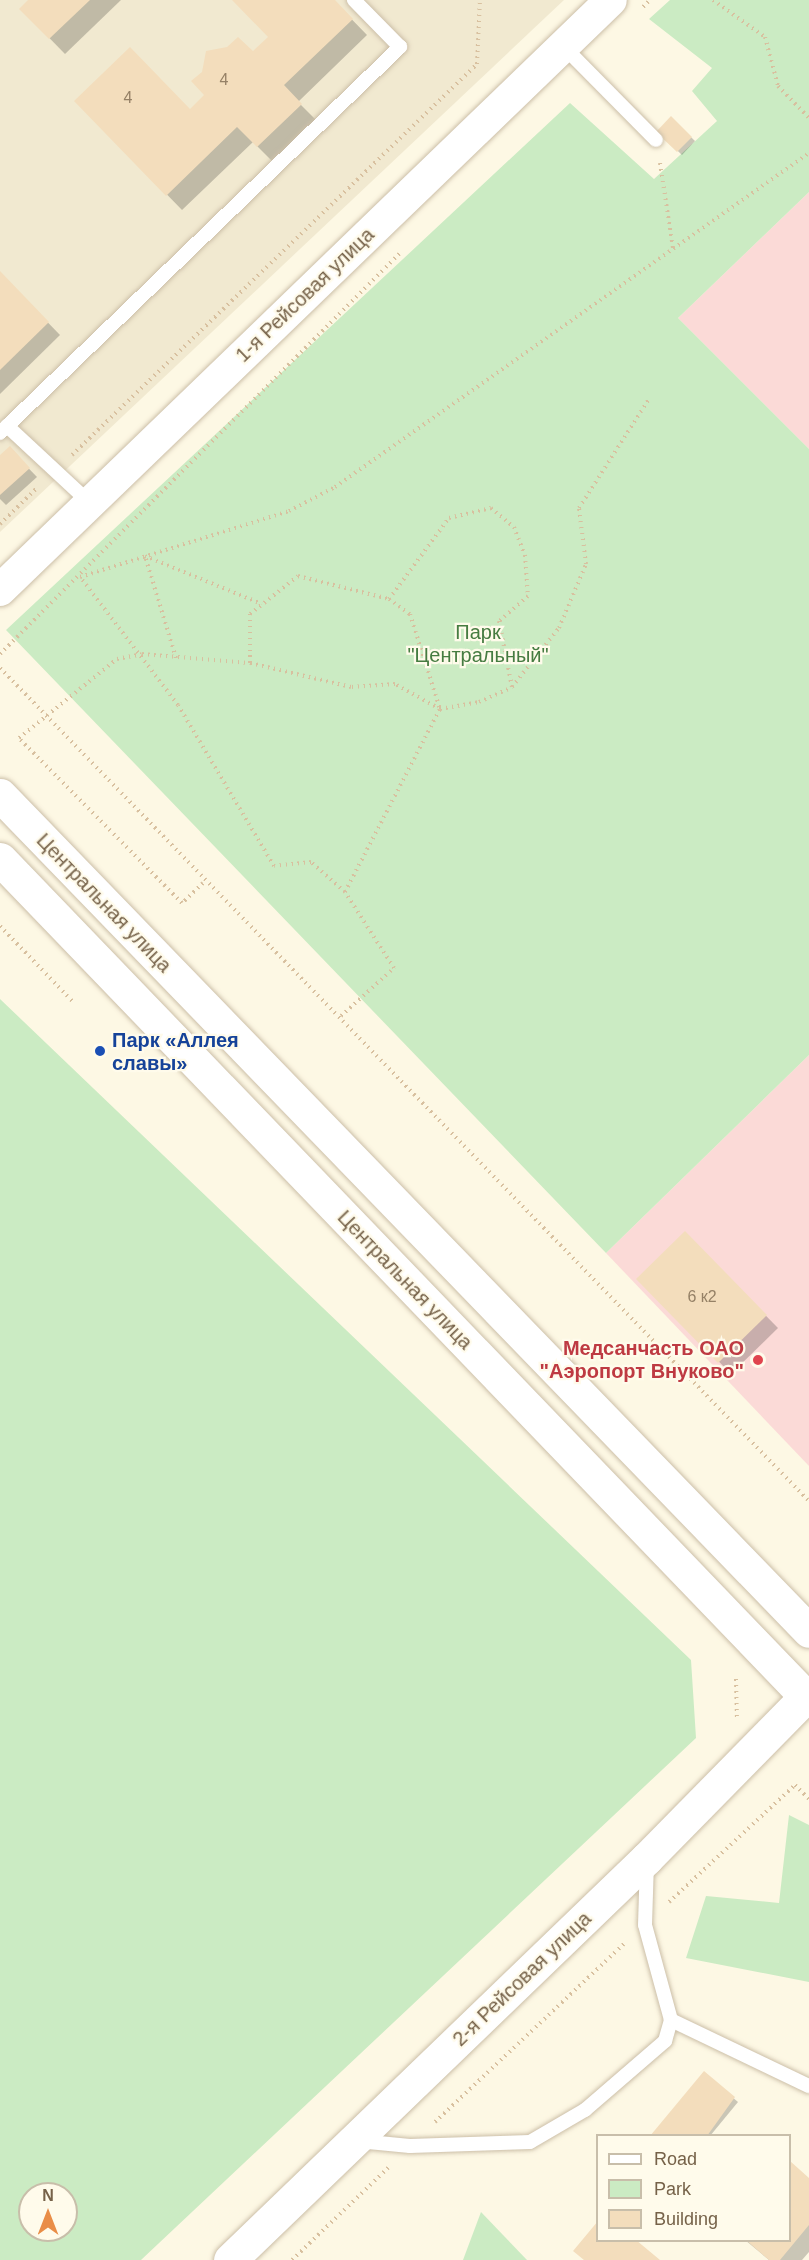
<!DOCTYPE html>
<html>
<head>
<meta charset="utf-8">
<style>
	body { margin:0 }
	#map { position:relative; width:809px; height:2260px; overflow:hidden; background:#fdf8e4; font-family:Helvetica,sans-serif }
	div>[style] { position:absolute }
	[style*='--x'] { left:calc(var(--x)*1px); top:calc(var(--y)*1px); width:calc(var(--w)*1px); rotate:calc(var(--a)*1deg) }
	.residential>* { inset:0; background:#f1e9d0 }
	.medical>* { inset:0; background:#fbdad7 }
	.green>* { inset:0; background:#cbebc3 }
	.shadow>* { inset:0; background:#0003 }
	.building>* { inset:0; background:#f3ddbc }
	.path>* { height:4px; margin-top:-2px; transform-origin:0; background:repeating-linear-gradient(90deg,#d8c09f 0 1.5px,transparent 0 6px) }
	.roads { filter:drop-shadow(0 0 2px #ccbfa8) drop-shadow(0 0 2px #ccbfa8) }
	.service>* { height:14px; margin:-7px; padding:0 7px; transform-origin:7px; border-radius:7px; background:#fff }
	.tertiary>* { height:32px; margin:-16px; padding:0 16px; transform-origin:16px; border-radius:16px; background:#fff }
	.secondary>* { height:33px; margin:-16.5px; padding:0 16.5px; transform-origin:16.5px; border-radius:16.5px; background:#fff }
	.dots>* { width:16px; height:16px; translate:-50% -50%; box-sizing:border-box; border:3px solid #fffbeb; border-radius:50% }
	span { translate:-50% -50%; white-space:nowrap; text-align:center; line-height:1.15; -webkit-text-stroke:4.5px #fffbeb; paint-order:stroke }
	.number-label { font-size:16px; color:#958166 }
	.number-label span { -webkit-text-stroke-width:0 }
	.street-label { font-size:20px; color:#766249 }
	.park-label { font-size:20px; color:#467c41 }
	.transit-label { font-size:20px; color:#164399; font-weight:700 }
	.left { translate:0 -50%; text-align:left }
	.health-label { font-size:20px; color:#be3a42; font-weight:700 }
	.right { translate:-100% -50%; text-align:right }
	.legend { position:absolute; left:596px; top:2134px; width:195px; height:108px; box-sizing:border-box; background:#fffbeb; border:2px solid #c8beaa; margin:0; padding:8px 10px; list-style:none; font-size:18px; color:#766249 }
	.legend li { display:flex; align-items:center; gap:12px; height:30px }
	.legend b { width:30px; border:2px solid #c8beaa }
	.north { position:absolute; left:18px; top:2182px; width:60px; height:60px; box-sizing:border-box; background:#fffbeb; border:2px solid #c8beaa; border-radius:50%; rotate:0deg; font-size:16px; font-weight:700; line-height:24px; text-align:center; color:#766249 }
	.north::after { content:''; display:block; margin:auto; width:21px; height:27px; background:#e98d47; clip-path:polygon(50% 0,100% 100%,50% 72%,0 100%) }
</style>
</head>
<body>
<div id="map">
	<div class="residential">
		<i style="clip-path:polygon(0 0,564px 0,0 532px)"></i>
	</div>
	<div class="medical">
		<i style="clip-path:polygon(809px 192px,809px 449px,678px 318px)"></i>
		<i style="clip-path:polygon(809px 1055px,809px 1466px,606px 1253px)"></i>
	</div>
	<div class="green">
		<i style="clip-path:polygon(670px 0,809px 0,809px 192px,678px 318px,809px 449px,809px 1055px,606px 1253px,6px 630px,570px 103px,654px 179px,717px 121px,692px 91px,712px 68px,649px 19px)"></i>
		<i style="clip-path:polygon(evenodd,0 999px,691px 1660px,696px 1738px,141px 2260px,0 2260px,0 999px,30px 2194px,66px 2194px,66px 2230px,30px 2230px,30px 2194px)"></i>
		<i style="clip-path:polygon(789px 1815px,809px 1825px,809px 1982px,686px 1958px,706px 1896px,779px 1903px)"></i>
		<i style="clip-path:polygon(481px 2212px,527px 2260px,463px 2260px)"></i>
	</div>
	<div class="shadow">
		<i style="clip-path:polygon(30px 0,121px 0,65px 54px,21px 9px)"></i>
		<i style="clip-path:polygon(234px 0,333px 0,367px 35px,298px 102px,316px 120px,273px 162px,253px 142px,182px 210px,76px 101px,190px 111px,270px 37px)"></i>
		<i style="clip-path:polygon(671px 118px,695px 141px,682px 155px,658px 132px)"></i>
		<i style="clip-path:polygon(0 273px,60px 335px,0 394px)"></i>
		<i style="clip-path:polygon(9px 448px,37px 477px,6px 505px,0 499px,0 457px)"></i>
		<i style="clip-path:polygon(685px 1233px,778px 1328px,731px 1374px,638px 1279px)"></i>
		<i style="clip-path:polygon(704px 2073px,738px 2102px,710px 2136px,652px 2136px)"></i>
		<i style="clip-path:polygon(790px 2163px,809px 2180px,809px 2252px,802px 2260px,769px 2260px,745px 2240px,790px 2240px)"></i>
	</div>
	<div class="building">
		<i style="clip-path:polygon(28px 0,90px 0,49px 39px,19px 9px)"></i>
		<i style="clip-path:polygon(232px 0,335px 0,353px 19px,284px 85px,302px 104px,257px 147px,237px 127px,166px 196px,74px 101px,130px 47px,190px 109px,204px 95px,191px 81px,202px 72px,206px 51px,227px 47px,238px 37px,253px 51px,268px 37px)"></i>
		<i style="clip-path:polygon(671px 116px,692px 137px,677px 152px,656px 132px)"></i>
		<i style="clip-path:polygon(0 271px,49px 322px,0 370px)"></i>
		<i style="clip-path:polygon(10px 446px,30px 468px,0 495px,0 455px)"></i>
		<i style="clip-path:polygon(685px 1231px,767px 1315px,718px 1363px,636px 1279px)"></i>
		<i style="clip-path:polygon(704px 2071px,735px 2097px,707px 2136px,650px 2136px)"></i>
		<i style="clip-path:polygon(790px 2161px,809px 2178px,809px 2225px,780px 2260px,769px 2260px,746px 2240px,790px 2240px)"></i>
		<i style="clip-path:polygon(598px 2221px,598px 2240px,636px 2240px,660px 2260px,584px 2260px,573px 2251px)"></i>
	</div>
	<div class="path">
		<i style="--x:713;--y:0;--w:64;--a:35.4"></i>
		<i style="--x:765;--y:37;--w:51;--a:75.1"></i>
		<i style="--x:778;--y:86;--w:45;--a:45.9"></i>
		<i style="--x:643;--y:7;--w:10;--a:-45"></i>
		<i style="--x:660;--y:163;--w:86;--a:81.3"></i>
		<i style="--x:72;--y:455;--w:563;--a:-43.99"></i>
		<i style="--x:477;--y:64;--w:64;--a:-87.3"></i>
		<i style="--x:0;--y:524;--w:53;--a:-44.2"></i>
		<i style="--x:389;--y:599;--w:101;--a:-53.5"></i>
		<i style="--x:449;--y:518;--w:43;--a:-13.4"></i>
		<i style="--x:491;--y:508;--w:30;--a:40"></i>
		<i style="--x:514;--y:527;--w:30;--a:69"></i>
		<i style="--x:525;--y:555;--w:41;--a:85.8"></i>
		<i style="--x:528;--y:596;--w:38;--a:139"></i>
		<i style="--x:499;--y:621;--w:67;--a:78.9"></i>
		<i style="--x:0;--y:654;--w:569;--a:-45.07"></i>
		<i style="--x:176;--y:658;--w:107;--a:-106.9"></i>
		<i style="--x:145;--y:556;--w:126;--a:22.3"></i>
		<i style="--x:0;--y:668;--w:1161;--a:45.84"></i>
		<i style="--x:203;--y:883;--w:29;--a:136"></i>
		<i style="--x:182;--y:903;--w:232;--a:-134.7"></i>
		<i style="--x:19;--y:738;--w:126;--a:-38.9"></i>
		<i style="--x:117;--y:659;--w:25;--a:-11"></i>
		<i style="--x:142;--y:654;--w:108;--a:4.8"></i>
		<i style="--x:345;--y:892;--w:45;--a:-138.6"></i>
		<i style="--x:311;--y:862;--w:37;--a:174"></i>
		<i style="--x:274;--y:866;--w:187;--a:-120.8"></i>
		<i style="--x:178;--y:705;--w:161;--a:-127.4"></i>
		<i style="--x:80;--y:577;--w:219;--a:-17.5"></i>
		<i style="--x:289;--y:511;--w:52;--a:-27.6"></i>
		<i style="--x:335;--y:487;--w:580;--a:-35.17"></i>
		<i style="--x:0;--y:926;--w:107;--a:46.1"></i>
		<i style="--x:341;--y:1016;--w:72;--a:-42.2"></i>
		<i style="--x:394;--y:968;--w:90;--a:-122.8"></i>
		<i style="--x:345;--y:892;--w:206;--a:-62.6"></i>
		<i style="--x:440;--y:709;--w:51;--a:-150.9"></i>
		<i style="--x:395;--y:684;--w:44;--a:176.1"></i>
		<i style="--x:351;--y:687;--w:104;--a:-166.6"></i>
		<i style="--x:250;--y:663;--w:49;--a:-90"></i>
		<i style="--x:250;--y:614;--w:61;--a:-38.4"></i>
		<i style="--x:298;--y:576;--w:94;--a:14.2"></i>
		<i style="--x:389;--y:599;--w:26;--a:36"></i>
		<i style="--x:410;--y:614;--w:100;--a:72.5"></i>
		<i style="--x:440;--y:709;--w:40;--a:-10"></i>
		<i style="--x:479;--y:702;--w:36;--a:-24"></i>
		<i style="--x:512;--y:687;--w:75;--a:-51.5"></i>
		<i style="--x:559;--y:628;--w:69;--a:-67.1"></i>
		<i style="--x:586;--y:564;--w:56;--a:-97.1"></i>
		<i style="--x:579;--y:508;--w:130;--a:-57.3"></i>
		<i style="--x:736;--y:1679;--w:41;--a:88.6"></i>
		<i style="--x:669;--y:1902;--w:172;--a:-42.9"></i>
		<i style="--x:795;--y:1785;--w:20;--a:45"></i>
		<i style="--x:435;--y:2122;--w:262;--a:-43.3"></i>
		<i style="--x:292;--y:2260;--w:134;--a:-43.8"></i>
	</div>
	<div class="roads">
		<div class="service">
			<i style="--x:563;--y:46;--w:132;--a:45.3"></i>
			<i style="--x:7;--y:426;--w:113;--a:42.9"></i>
			<i style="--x:0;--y:433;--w:556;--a:-43.98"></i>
			<i style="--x:400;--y:47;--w:66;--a:-134.4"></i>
			<i style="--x:671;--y:2020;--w:153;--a:25.6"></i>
			<i style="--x:358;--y:2141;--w:52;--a:5.5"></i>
			<i style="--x:410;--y:2146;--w:120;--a:-1.9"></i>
			<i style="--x:530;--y:2142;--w:64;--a:-30.2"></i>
			<i style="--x:585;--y:2110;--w:106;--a:-40.8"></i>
			<i style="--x:665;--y:2041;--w:22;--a:-74"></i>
			<i style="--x:671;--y:2020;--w:98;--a:-105.3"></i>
			<i style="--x:645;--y:1925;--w:62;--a:-88.2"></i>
		</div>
		<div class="tertiary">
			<i style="--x:0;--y:590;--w:849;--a:-44"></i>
		</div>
		<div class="secondary">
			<i style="--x:0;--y:795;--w:1163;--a:45.94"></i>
			<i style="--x:0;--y:859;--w:1167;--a:46.11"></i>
			<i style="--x:230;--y:2260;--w:579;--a:-43.95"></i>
			<i style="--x:647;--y:1858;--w:231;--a:-45.5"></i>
		</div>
	</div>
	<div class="dots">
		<i style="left:100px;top:1051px;background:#1a4fb4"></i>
		<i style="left:758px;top:1360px;background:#e0444e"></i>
	</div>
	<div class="number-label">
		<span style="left:224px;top:80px">4</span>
		<span style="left:128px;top:98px">4</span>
		<span style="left:702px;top:1297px">6 к2</span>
	</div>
	<div class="street-label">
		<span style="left:305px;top:295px;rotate:-44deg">1-я Рейсовая улица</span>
		<span style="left:104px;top:903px;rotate:46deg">Центральная улица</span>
		<span style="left:405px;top:1280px;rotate:46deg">Центральная улица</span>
		<span style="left:522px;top:1979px;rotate:-44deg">2-я Рейсовая улица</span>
	</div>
	<div class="park-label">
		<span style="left:478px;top:644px">Парк<br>"Центральный"</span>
	</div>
	<div class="transit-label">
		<span class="left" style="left:112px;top:1052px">Парк «Аллея<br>славы»</span>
	</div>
	<div class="health-label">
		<span class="right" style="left:744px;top:1360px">Медсанчасть ОАО<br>"Аэропорт Внуково"</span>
	</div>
	<ul class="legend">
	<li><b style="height:8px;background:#fff"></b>Road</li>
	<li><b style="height:16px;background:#cbebc3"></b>Park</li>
	<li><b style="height:16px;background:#f3ddbc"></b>Building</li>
	</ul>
	<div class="north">N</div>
</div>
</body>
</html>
